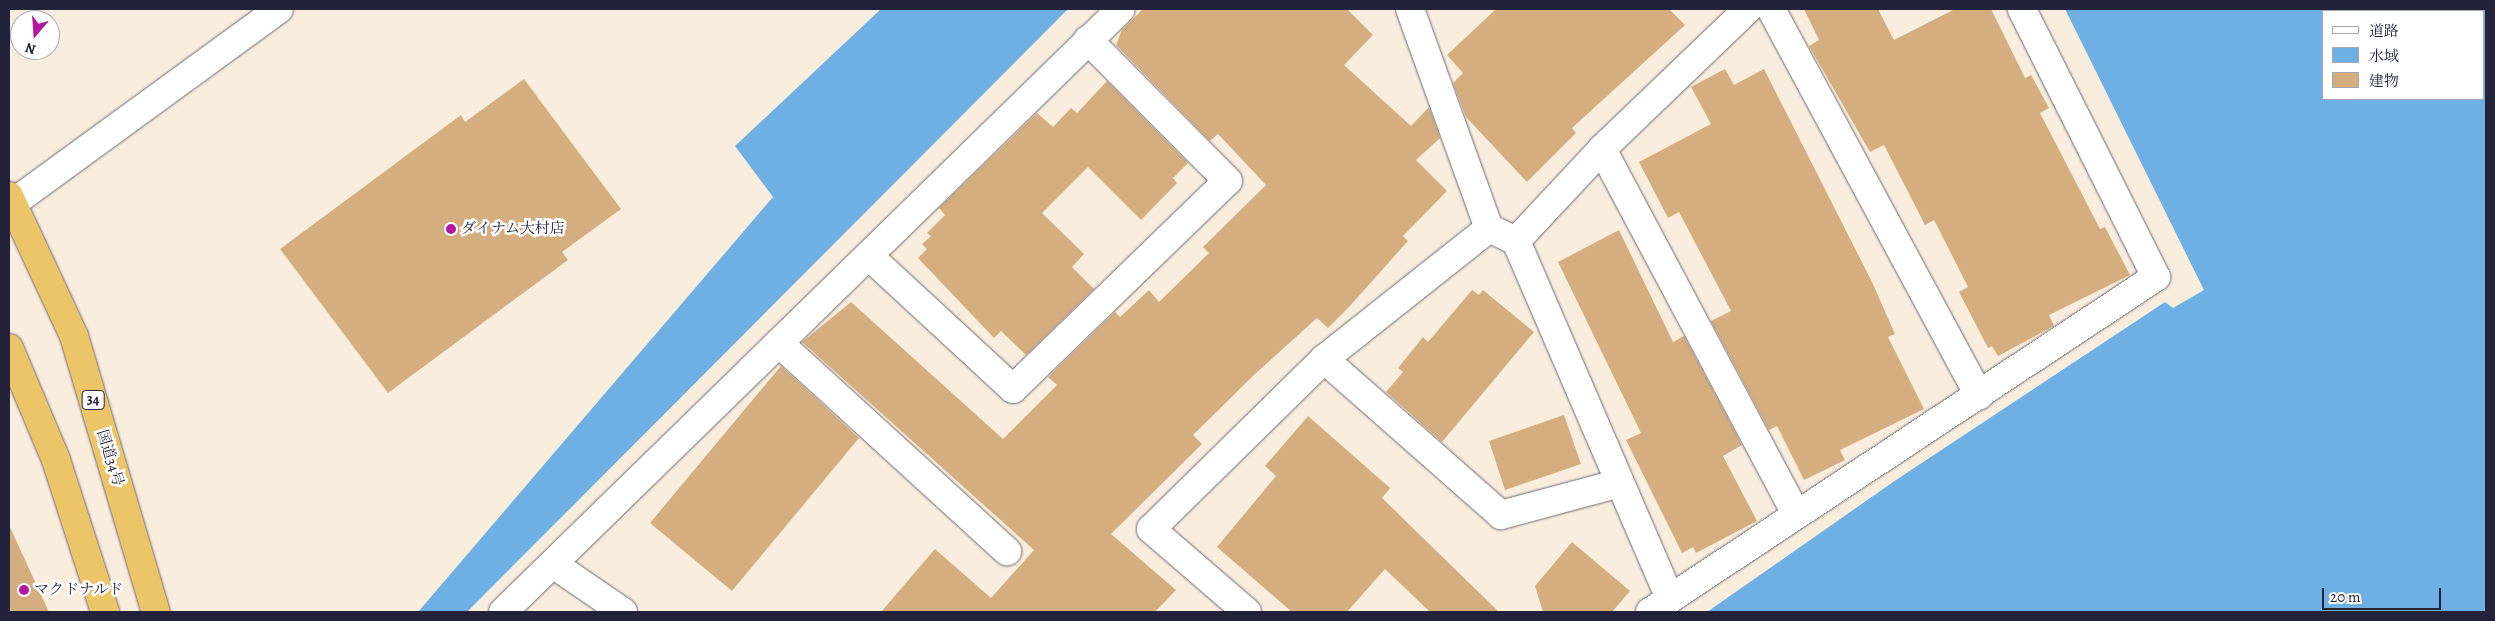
<!DOCTYPE html>
<html>
<head>
<meta charset="utf-8">
<style>
	body { margin:0 }
	#map { position:relative; width:2495px; height:621px; overflow:hidden; background:#f9eddd; font-family:Alegreya,"Noto Serif JP",serif }
	div>[style] { position:absolute }
	[style*='--x'] { left:calc(var(--x)*1px); top:calc(var(--y)*1px); width:calc(var(--w)*1px); rotate:calc(var(--a)*1deg) }
	.water>* { inset:0; background:#6eb0e3 }
	.building>* { inset:0; background:#d5ae80 }
	.roads { filter:drop-shadow(0 0 1px #6d6974) drop-shadow(0 0 1px #6d6974) }
	.street>* { height:28px; margin:-14px; padding:0 14px; transform-origin:14px; border-radius:14px; background:#fff }
	.highway>* { height:28px; margin:-14px; padding:0 14px; transform-origin:14px; border-radius:14px; background:#edc569 }
	.dots>* { width:14px; height:14px; translate:-50% -50%; box-sizing:border-box; border:2px solid #fff; border-radius:50% }
	span { translate:-50% -50%; white-space:nowrap; text-align:center; line-height:1.15; -webkit-text-stroke:5px #fff; paint-order:stroke }
	.shield-label span { padding:1px 4px; background:#fff; border:1px solid; border-radius:4px; -webkit-text-stroke-width:0 }
	.shield-label { font-size:14px; color:#22223b; font-weight:700 }
	.poi-label { font-size:15px; color:#22223b }
	.left { translate:0 -50%; text-align:left }
	.street-label { font-size:15px; color:#22223b }
	.frame { position:absolute; inset:0; border:10px solid #22223b; pointer-events:none }
	.legend { position:absolute; left:2322px; top:10px; width:162px; height:90px; box-sizing:border-box; background:#fff; border:1px solid #a7a7b1; margin:0; padding:6px 9px; list-style:none; font-size:15px; color:#22223b }
	.legend li { display:flex; align-items:center; gap:10px; height:25px }
	.legend b { width:25px; border:1px solid #a7a7b1 }
	.north { position:absolute; left:10px; top:10px; width:50px; height:50px; box-sizing:border-box; background:#fff; border:1px solid #a7a7b1; border-radius:50%; rotate:198deg; font-size:14px; font-weight:700; line-height:20px; text-align:center; color:#22223b }
	.north::after { content:''; display:block; margin:auto; width:18px; height:22px; background:#b5179e; clip-path:polygon(50% 0,100% 100%,50% 72%,0 100%) }
	.scale { position:absolute; left:2322px; top:588px; width:119px; height:22px; box-sizing:border-box; border:2px solid #22223b; border-top:0; padding-left:6px; font-size:15px; line-height:18px; white-space:nowrap; color:#22223b; -webkit-text-stroke:4px #fff; paint-order:stroke }
</style>
</head>
<body>
<div id="map">
	<div class="water">
		<i style="clip-path:polygon(881px 9px,1068px 9px,467px 612px,418px 612px,773px 197px,735px 146px)"></i>
		<i style="clip-path:polygon(evenodd,2065px 9px,2486px 9px,2486px 612px,1707px 612px,1896px 480px,2165px 302px,2173px 308px,2204px 290px,2065px 9px,2324px 11px,2484px 11px,2484px 99px,2324px 99px,2324px 11px)"></i>
	</div>
	<div class="building">
		<i style="clip-path:polygon(1143px 9px,1347px 9px,1373px 35px,1344px 65px,1411px 126px,1429px 107px,1440px 138px,1416px 160px,1447px 191px,1403px 236px,1408px 241px,1349px 307px,1328px 328px,1317px 318px,1255px 374px,1193px 435px,1202px 444px,1111px 534px,1176px 590px,1155px 612px,881px 612px,935px 549px,991px 598px,1034px 550px,802px 342px,851px 302px,1003px 439px,1057px 385px,1048px 377px,1115px 312px,1120px 317px,1149px 290px,1159px 302px,1209px 253px,1203px 247px,1266px 185px,1218px 134px,1210px 141px,1116px 45px,1122px 30px)"></i>
		<i style="clip-path:polygon(1496px 9px,1669px 9px,1685px 25px,1572px 128px,1576px 133px,1527px 182px,1466px 117px,1453px 83px,1463px 73px,1447px 55px)"></i>
		<i style="clip-path:polygon(1804px 9px,1878px 9px,1894px 40px,1955px 9px,1991px 9px,2025px 78px,2031px 75px,2049px 108px,2040px 113px,2100px 229px,2105px 227px,2130px 275px,2049px 315px,2054px 326px,1998px 356px,1992px 346px,1988px 348px,1959px 292px,1968px 287px,1934px 220px,1925px 225px,1884px 145px,1870px 152px,1809px 46px,1819px 40px)"></i>
		<i style="clip-path:polygon(1725px 69px,1734px 85px,1764px 69px,1872px 282px,1895px 334px,1888px 337px,1924px 409px,1840px 450px,1845px 460px,1804px 480px,1777px 426px,1769px 430px,1711px 321px,1731px 311px,1679px 212px,1668px 218px,1639px 162px,1711px 124px,1691px 87px)"></i>
		<i style="clip-path:polygon(524px 79px,621px 209px,562px 252px,568px 260px,388px 393px,280px 249px,461px 115px,465px 122px)"></i>
		<i style="clip-path:polygon(1107px 81px,1188px 163px,1173px 178px,1177px 183px,1141px 220px,1088px 167px,1042px 213px,1084px 254px,1072px 267px,1094px 289px,1026px 355px,1001px 331px,994px 338px,918px 258px,927px 249px,922px 244px,931px 236px,927px 233px,945px 215px,939px 208px,1037px 113px,1053px 127px,1071px 108px,1077px 113px)"></i>
		<i style="clip-path:polygon(1619px 230px,1673px 342px,1684px 336px,1742px 445px,1723px 456px,1757px 521px,1696px 553px,1693px 547px,1682px 553px,1626px 440px,1641px 433px,1558px 262px)"></i>
		<i style="clip-path:polygon(1472px 290px,1479px 295px,1483px 290px,1534px 332px,1442px 442px,1386px 392px,1403px 372px,1398px 368px,1423px 337px,1428px 342px)"></i>
		<i style="clip-path:polygon(781px 366px,859px 438px,732px 591px,650px 523px)"></i>
		<i style="clip-path:polygon(1564px 415px,1581px 464px,1505px 490px,1489px 441px)"></i>
		<i style="clip-path:polygon(1308px 416px,1390px 488px,1382px 498px,1499px 612px,1430px 612px,1385px 569px,1347px 612px,1292px 612px,1217px 547px,1276px 476px,1265px 466px)"></i>
		<i style="clip-path:polygon(9px 525px,49px 612px,9px 612px)"></i>
		<i style="clip-path:polygon(1572px 542px,1630px 591px,1612px 612px,1543px 612px,1535px 586px)"></i>
	</div>
	<div class="roads">
		<div class="street">
			<i style="--x:1410;--y:9;--w:233;--a:70.2"></i>
			<i style="--x:1489;--y:228;--w:30;--a:26"></i>
			<i style="--x:1516;--y:241;--w:387;--a:66.7"></i>
			<i style="--x:1771;--y:9;--w:439;--a:61.7"></i>
			<i style="--x:1602;--y:149;--w:411;--a:62"></i>
			<i style="--x:9;--y:206;--w:334;--a:-36.1"></i>
			<i style="--x:1516;--y:241;--w:126;--a:-46.9"></i>
			<i style="--x:1602;--y:149;--w:202;--a:-43.8"></i>
			<i style="--x:869;--y:256;--w:196;--a:42.7"></i>
			<i style="--x:1013;--y:389;--w:299;--a:-44.1"></i>
			<i style="--x:1228;--y:181;--w:199;--a:-134.8"></i>
			<i style="--x:779;--y:343;--w:309;--a:42.4"></i>
			<i style="--x:1324;--y:359;--w:236;--a:41.4"></i>
			<i style="--x:1501;--y:515;--w:120;--a:-15"></i>
			<i style="--x:553;--y:564;--w:85;--a:34.4"></i>
			<i style="--x:503;--y:612;--w:863;--a:-44.3"></i>
			<i style="--x:1247;--y:612;--w:127;--a:-139.2"></i>
			<i style="--x:1151;--y:529;--w:243;--a:-44.5"></i>
			<i style="--x:1324;--y:359;--w:211;--a:-38.4"></i>
			<i style="--x:1650;--y:612;--w:607;--a:-33.51"></i>
			<i style="--x:2156;--y:277;--w:300;--a:-116.6"></i>
		</div>
		<div class="highway">
			<i style="--x:9;--y:196;--w:154;--a:65.1"></i>
			<i style="--x:74;--y:336;--w:288;--a:73.5"></i>
			<i style="--x:9;--y:348;--w:121;--a:67.2"></i>
			<i style="--x:56;--y:460;--w:160;--a:72.1"></i>
		</div>
	</div>
	<div class="dots">
		<i style="left:451px;top:229px;background:#b5179e"></i>
		<i style="left:24px;top:590px;background:#b5179e"></i>
	</div>
	<div class="shield-label">
		<span style="left:93px;top:400px">34</span>
	</div>
	<div class="poi-label">
		<span class="left" style="left:461px;top:229px">ダイナム大村店</span>
		<span class="left" style="left:34px;top:590px">マクドナルド</span>
	</div>
	<div class="street-label">
		<span style="left:110px;top:458px;rotate:73deg">国道34号</span>
	</div>
	<div class="frame"></div>
	<ul class="legend">
	<li><b style="height:6px;background:#fff"></b>道路</li>
	<li><b style="height:14px;background:#6eb0e3"></b>水域</li>
	<li><b style="height:14px;background:#d5ae80"></b>建物</li>
	</ul>
	<div class="north">N</div>
	<div class="scale">20 m</div>
</div>
</body>
</html>
